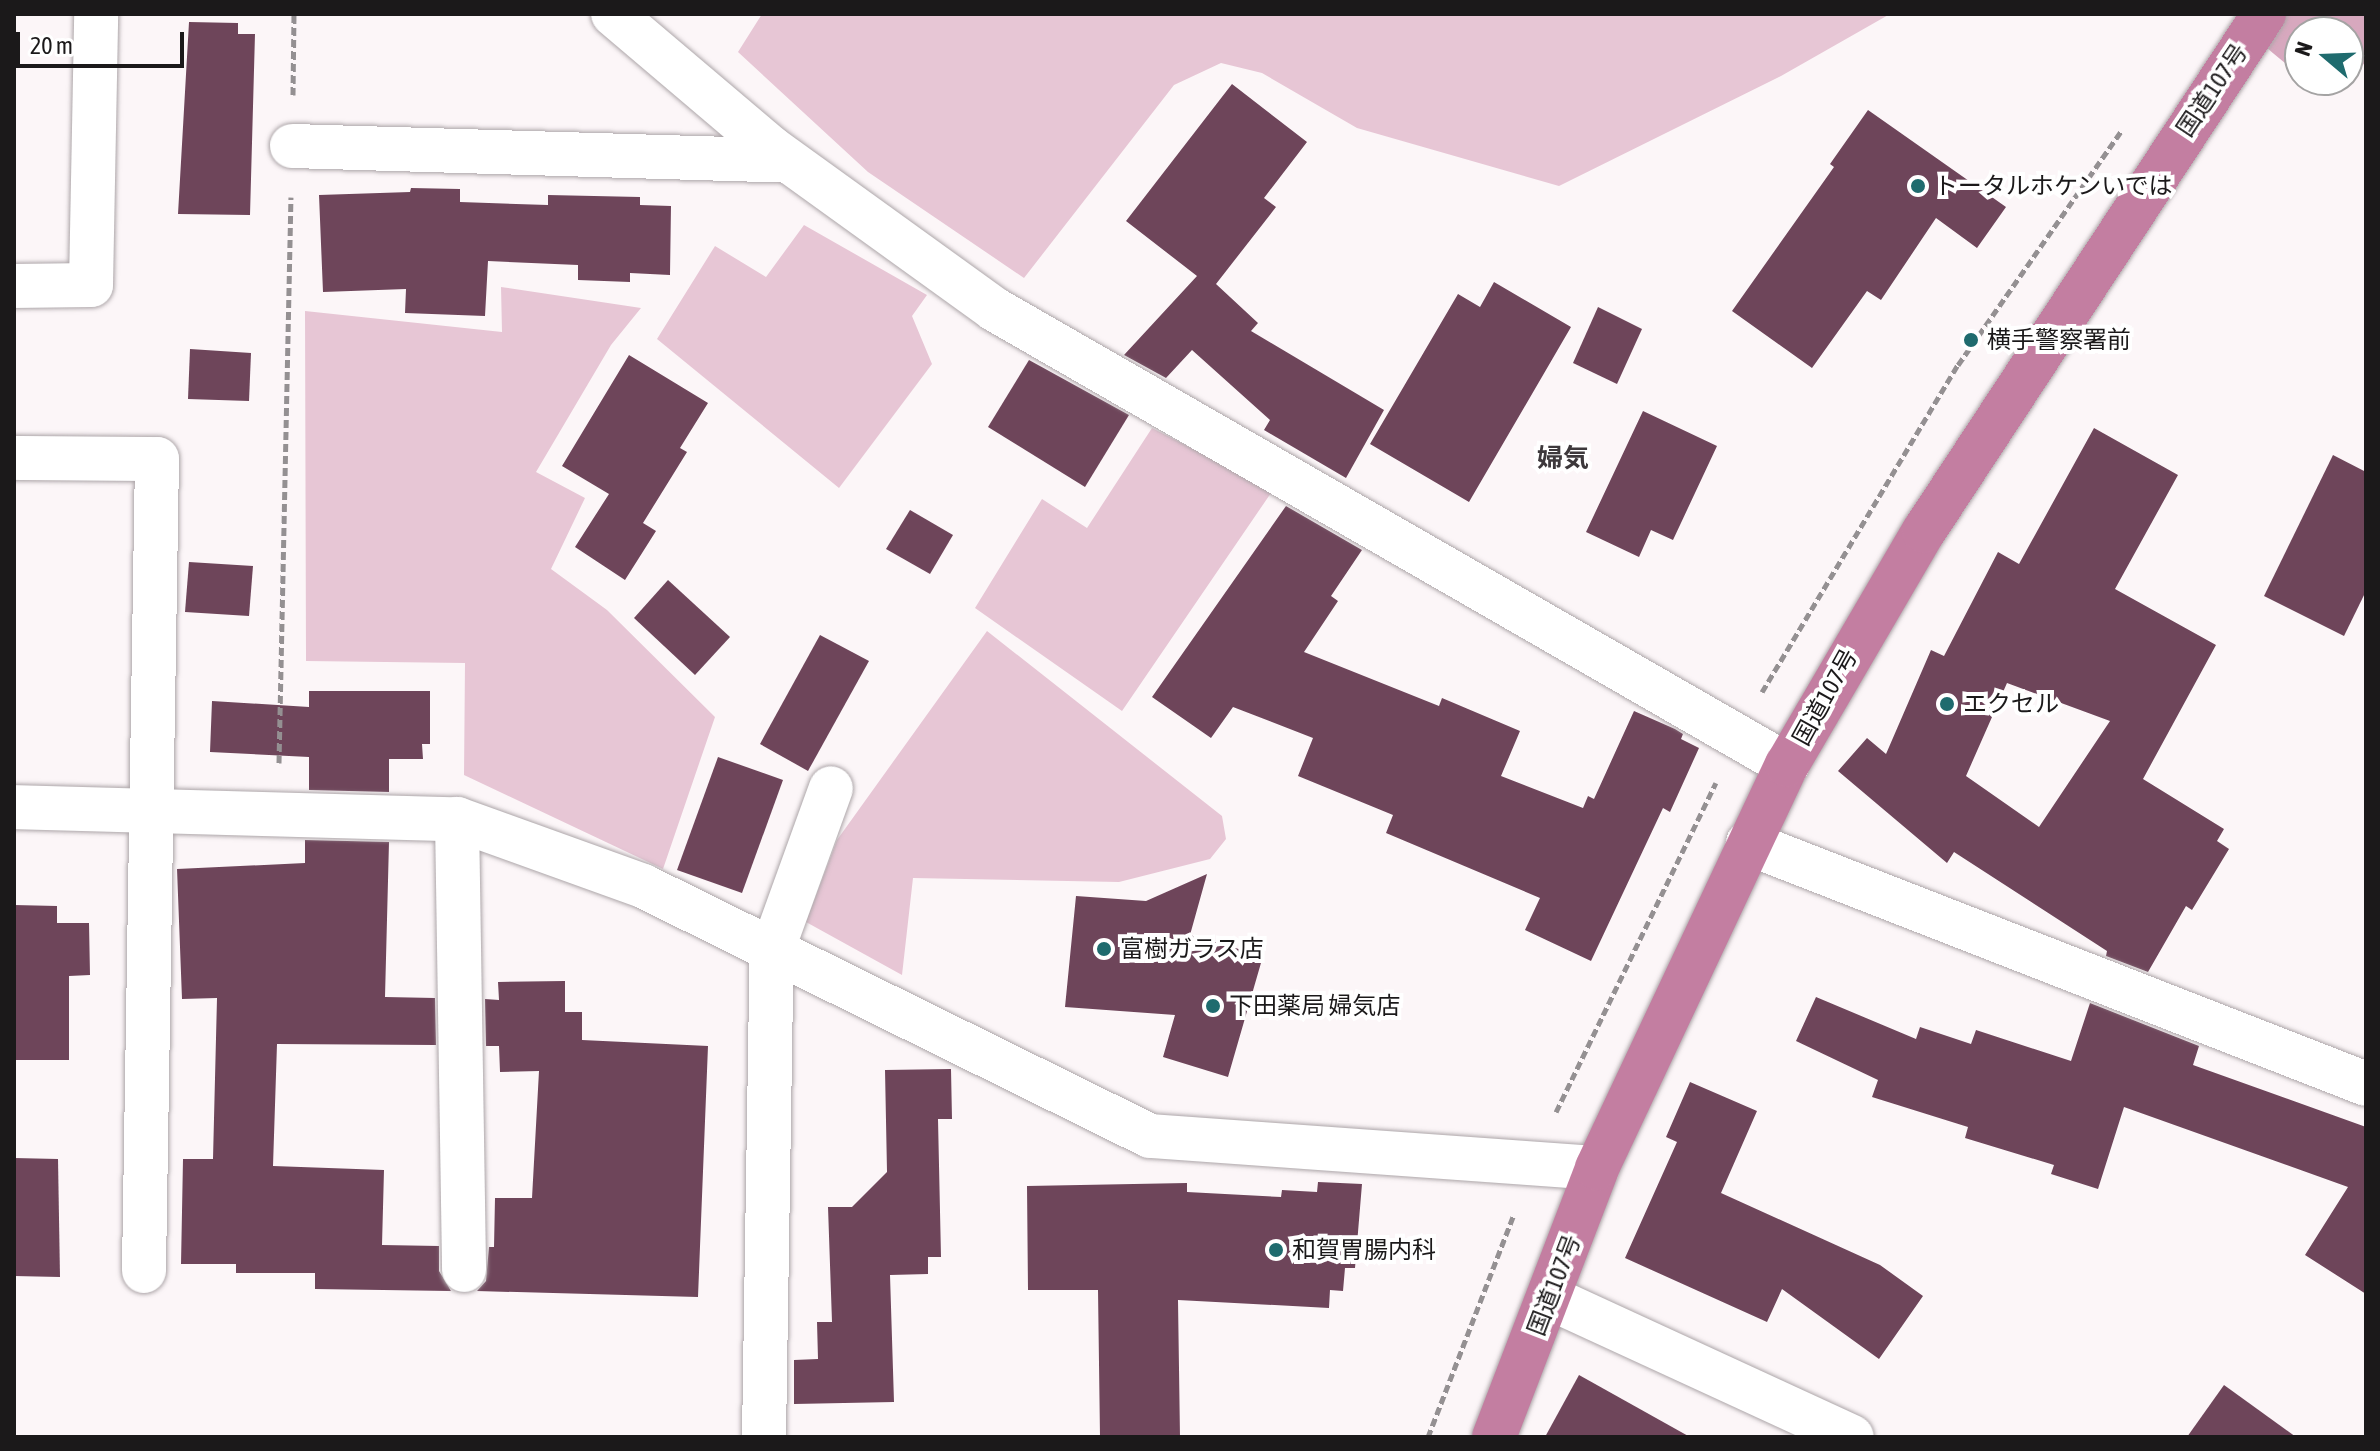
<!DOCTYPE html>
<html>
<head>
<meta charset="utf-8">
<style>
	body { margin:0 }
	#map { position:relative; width:2380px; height:1451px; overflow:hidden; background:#fcf6f8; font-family:"Asap Condensed","Noto Sans JP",sans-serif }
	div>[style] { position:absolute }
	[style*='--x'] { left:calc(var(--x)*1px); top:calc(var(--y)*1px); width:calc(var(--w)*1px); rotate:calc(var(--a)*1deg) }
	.green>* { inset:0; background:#e7c6d5 }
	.river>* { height:100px; margin:-50px; padding:0 50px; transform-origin:50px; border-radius:50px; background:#d7a8be }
	.building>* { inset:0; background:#6e455a }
	.path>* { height:5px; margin-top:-2.5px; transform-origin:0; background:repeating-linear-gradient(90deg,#949092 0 8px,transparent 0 12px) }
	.roads { filter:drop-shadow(0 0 2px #ada6a9) drop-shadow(0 0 2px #ada6a9) }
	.minor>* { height:44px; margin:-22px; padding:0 22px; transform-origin:22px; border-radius:22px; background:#fff }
	.highway>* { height:44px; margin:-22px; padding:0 22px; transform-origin:22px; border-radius:22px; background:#c37ea1 }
	.dots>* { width:22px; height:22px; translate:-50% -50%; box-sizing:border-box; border:4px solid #fff; border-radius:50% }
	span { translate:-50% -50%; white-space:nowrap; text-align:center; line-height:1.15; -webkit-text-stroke:8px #fff; paint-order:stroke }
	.street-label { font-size:24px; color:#1b191a }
	.poi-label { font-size:24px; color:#1b191a }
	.left { translate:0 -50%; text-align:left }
	.neighbourhood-label { font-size:26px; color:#3d383b; font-weight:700 }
	.frame { position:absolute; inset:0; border:16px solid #1b191a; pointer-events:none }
	.north { position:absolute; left:2284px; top:16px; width:80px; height:80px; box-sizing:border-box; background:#fff; border:2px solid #a4a3a3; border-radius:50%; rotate:289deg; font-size:22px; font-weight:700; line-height:32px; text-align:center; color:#1b191a }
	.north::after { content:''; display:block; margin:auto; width:28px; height:36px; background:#1f6b6e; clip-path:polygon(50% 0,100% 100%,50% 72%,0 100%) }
	.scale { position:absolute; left:16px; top:32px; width:168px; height:36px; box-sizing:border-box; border:4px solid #1b191a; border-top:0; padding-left:10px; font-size:24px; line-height:28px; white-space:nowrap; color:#1b191a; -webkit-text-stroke:6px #fff; paint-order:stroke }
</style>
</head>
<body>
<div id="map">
	<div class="green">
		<i style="clip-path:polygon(762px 14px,1890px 14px,1781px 76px,1559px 186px,1357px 128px,1262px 73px,1221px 63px,1174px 85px,1024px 278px,868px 172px,738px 52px)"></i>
		<i style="clip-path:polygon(804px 225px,927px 295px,912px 316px,932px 364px,839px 488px,657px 339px,715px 246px,766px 277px)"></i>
		<i style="clip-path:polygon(501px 287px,641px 308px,611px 345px,536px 472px,585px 498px,551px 569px,607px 610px,715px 717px,663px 869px,464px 775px,465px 663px,306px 661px,305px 311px,502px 332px)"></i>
		<i style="clip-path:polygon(1152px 428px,1273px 490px,1122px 711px,975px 608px,1042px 499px,1087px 528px)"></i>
		<i style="clip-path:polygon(987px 631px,1222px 816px,1226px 839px,1210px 859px,1119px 882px,913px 878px,902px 975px,806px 922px,837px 840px)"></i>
	</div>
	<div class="river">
		<i style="--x:2304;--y:14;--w:28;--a:39"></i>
	</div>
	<div class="building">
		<i style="clip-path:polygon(189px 22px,238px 23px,238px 34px,255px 34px,250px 215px,178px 214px)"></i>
		<i style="clip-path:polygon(1232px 84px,1307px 142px,1264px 198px,1276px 207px,1216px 284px,1258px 323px,1251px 331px,1384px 410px,1346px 478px,1264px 430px,1270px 420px,1192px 350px,1166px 378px,1124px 355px,1197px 276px,1126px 221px)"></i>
		<i style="clip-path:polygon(1868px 110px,2006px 207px,1977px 248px,1936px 218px,1881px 300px,1867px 291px,1812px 368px,1732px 311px,1834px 167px,1830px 164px)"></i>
		<i style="clip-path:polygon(411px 188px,460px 189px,460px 202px,548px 205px,548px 195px,640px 197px,640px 205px,671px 206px,670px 275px,630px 273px,630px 282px,578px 280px,578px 265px,488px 261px,485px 316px,405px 313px,406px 289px,323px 292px,319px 195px,410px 192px)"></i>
		<i style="clip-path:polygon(1494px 282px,1571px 327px,1469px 502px,1370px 444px,1458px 294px,1480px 307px)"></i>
		<i style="clip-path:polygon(1598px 307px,1642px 329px,1617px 384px,1573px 363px)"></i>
		<i style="clip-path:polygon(190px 349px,251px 353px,249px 401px,188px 399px)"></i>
		<i style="clip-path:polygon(629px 355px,708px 403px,680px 448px,687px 452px,643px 523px,656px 531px,625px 580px,575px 547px,609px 494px,562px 466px)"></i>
		<i style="clip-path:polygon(1029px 360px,1129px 415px,1085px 487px,988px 427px)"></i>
		<i style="clip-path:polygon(1643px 411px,1717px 446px,1673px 540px,1651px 530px,1639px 557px,1586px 532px)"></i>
		<i style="clip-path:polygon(evenodd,2094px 428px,2178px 475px,2115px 589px,2216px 645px,2143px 779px,2224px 829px,2217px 841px,2229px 849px,2192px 910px,2186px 906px,2148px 972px,2106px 956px,2107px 951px,1954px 852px,1947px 863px,1838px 771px,1867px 738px,1886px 754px,1931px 650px,1944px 656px,1998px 552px,2019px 564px,2094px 428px,2007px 683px,2110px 721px,2039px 827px,1966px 776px,2007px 683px)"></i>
		<i style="clip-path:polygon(2333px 455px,2366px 472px,2366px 591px,2344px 636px,2264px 596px)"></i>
		<i style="clip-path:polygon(1286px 506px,1362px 550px,1331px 596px,1338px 601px,1304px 652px,1439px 706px,1442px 698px,1520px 731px,1501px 776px,1583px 808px,1588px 796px,1594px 799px,1634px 711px,1675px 729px,1683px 734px,1681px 739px,1699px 748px,1670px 812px,1663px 808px,1591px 961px,1525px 930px,1540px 898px,1386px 833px,1393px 815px,1298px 776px,1313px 738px,1233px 707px,1211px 738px,1152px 697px)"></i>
		<i style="clip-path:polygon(910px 510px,953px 535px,930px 574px,886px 549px)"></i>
		<i style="clip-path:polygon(189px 562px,253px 566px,249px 616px,185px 612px)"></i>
		<i style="clip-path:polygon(668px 580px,730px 637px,695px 675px,634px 618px)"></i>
		<i style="clip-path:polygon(820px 635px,869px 661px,808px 771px,760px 744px)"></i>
		<i style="clip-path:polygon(309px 691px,430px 691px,430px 744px,422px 744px,423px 759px,389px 759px,389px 792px,309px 790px,309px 757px,210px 752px,212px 701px,309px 707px)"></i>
		<i style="clip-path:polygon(718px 757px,783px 780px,742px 893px,677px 870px)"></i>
		<i style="clip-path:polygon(305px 840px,389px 842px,385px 997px,435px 998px,436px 1045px,277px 1044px,273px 1166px,384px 1170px,382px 1245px,439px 1246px,439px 1271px,451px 1291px,315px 1289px,315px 1273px,236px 1273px,236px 1264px,181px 1264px,183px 1159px,213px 1159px,217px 998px,182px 999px,177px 869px,305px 863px)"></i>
		<i style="clip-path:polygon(1207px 874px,1190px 935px,1263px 956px,1228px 1077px,1163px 1057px,1175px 1015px,1065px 1007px,1076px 896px,1146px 901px)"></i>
		<i style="clip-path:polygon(14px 905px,57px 906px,57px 923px,89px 923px,90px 975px,69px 976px,69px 1060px,14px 1060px)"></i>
		<i style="clip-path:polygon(565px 981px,565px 1012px,582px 1012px,582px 1040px,708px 1046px,698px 1297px,477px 1291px,486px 1281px,489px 1247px,494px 1247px,495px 1198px,532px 1198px,539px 1071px,500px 1072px,499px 1046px,486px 1046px,485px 999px,499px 1000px,498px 982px)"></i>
		<i style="clip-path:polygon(1816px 997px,1916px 1039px,1920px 1027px,1971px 1044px,1976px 1030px,2071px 1061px,2090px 1003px,2199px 1046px,2193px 1065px,2366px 1127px,2366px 1294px,2305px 1255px,2348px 1187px,2124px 1107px,2098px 1189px,2051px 1174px,2054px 1165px,1965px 1138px,1968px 1127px,1872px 1097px,1878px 1080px,1796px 1041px)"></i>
		<i style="clip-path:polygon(951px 1069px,952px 1119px,938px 1119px,941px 1257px,928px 1257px,928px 1274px,890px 1275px,894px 1402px,794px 1404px,794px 1360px,818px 1359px,817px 1322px,832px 1322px,828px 1207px,852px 1207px,887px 1172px,885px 1070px)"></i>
		<i style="clip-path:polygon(1690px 1082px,1757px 1111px,1721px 1193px,1880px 1265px,1923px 1296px,1879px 1359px,1782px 1289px,1767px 1322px,1625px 1258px,1677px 1142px,1666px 1137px)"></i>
		<i style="clip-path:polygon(14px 1158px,58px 1159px,60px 1277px,14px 1276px)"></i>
		<i style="clip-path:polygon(1318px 1182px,1362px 1184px,1355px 1268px,1345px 1268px,1343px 1291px,1330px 1290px,1329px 1308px,1178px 1300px,1180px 1437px,1100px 1437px,1098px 1290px,1028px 1290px,1027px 1186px,1187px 1183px,1187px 1192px,1281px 1197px,1282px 1190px,1317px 1192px)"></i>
		<i style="clip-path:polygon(1579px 1375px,1690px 1437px,1545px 1437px)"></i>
		<i style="clip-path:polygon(2224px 1385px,2296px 1437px,2187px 1437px)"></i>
	</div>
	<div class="path">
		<i style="--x:293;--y:95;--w:81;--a:-89.3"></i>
		<i style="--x:1762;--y:692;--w:381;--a:-59.1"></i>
		<i style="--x:1958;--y:365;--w:285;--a:-55.1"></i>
		<i style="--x:279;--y:763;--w:566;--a:-88.79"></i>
		<i style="--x:1556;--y:1112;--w:366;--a:-64.1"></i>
		<i style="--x:1428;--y:1437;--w:239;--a:-68.9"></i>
	</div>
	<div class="roads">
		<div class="minor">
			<i style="--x:613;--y:14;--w:207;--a:40.3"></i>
			<i style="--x:771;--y:148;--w:275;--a:35.8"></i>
			<i style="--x:994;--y:309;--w:915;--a:29.9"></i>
			<i style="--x:292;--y:146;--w:495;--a:1.7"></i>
			<i style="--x:14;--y:286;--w:77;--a:-0.7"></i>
			<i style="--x:91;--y:285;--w:271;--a:-88.9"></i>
			<i style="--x:14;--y:458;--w:143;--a:0.4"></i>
			<i style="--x:157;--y:459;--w:812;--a:90.92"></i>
			<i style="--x:14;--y:807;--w:443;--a:1.6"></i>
			<i style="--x:457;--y:819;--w:198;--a:19.8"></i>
			<i style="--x:643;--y:886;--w:565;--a:26.25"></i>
			<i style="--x:1150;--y:1136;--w:448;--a:4.1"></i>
			<i style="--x:457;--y:819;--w:451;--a:89.1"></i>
			<i style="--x:1748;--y:843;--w:663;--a:21.3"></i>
			<i style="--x:1550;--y:1298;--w:332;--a:24.7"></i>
			<i style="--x:764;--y:1437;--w:486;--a:-89.1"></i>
			<i style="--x:772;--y:951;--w:173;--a:-70.1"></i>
		</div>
		<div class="highway">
			<i style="--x:1494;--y:1437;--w:288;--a:-69"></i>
			<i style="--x:1597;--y:1168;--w:446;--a:-64.8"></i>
			<i style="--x:1787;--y:765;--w:271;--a:-59.7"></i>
			<i style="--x:1924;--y:531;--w:619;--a:-56.67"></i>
		</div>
	</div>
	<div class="dots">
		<i style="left:1918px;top:186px;background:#1f6b6e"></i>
		<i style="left:1971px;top:340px;background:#1f6b6e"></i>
		<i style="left:1947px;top:704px;background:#1f6b6e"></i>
		<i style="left:1104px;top:949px;background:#1f6b6e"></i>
		<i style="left:1213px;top:1006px;background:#1f6b6e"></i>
		<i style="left:1276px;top:1250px;background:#1f6b6e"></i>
	</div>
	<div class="street-label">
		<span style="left:2212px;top:90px;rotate:-56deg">国道107号</span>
		<span style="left:1825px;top:697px;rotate:-61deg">国道107号</span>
		<span style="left:1554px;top:1285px;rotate:-69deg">国道107号</span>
	</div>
	<div class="poi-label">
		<span class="left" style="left:1934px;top:186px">トータルホケンいでは</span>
		<span class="left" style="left:1987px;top:340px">横手警察署前</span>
		<span class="left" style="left:1963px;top:704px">エクセル</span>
		<span class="left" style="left:1120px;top:949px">富樹ガラス店</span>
		<span class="left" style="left:1229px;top:1006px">下田薬局 婦気店</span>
		<span class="left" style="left:1292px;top:1250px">和賀胃腸内科</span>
	</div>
	<div class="neighbourhood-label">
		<span style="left:1563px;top:459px">婦気</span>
	</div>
	<div class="frame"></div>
	<div class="north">N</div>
	<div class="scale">20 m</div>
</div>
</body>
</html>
